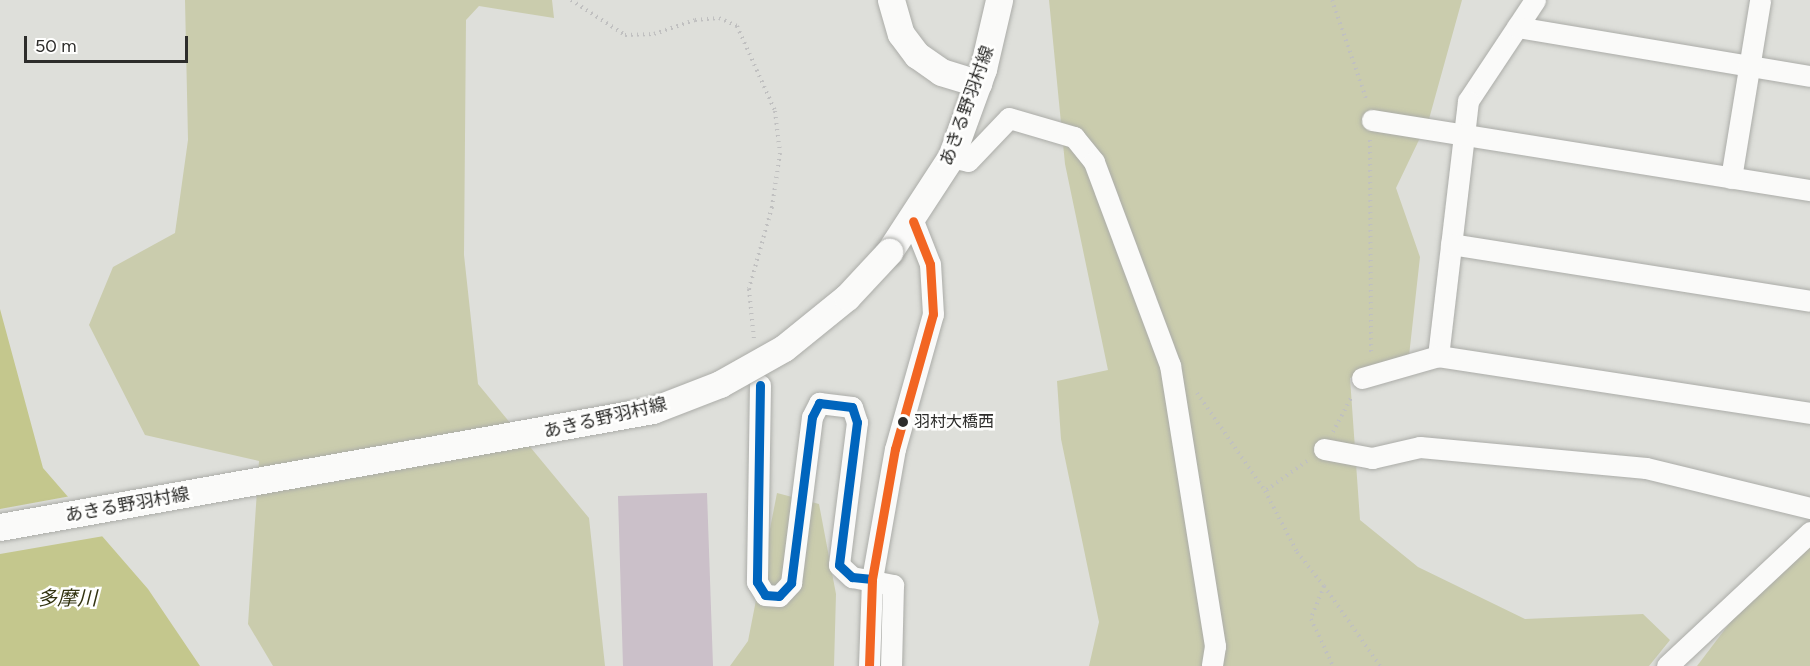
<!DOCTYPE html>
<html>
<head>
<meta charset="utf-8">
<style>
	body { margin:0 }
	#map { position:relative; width:1810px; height:666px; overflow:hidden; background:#dedfda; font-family:Figtree,"Noto Sans JP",sans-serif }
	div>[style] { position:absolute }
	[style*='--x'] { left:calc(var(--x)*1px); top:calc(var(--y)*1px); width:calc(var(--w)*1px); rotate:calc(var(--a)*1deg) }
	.green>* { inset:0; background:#caccad }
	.water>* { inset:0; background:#c4c78d }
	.pier>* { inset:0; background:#dedfda }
	.building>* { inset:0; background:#cbc0c9 }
	.path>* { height:4px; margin-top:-2px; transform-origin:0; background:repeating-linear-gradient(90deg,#c0c0c0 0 1.5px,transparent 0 6px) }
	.roads { filter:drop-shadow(0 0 2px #abaca8) drop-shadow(0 0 2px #abaca8) }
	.minor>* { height:21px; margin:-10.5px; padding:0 10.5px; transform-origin:10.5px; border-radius:10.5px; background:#fafaf9 }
	.major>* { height:27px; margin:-13.5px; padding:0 13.5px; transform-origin:13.5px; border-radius:13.5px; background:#fafaf9 }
	.bridges { filter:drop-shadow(0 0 2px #abaca8) drop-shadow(0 0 2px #abaca8) }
	.major-bridge>* { height:27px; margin:-13.5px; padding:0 13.5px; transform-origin:13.5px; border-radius:13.5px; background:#fafaf9 }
	.bus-1>* { height:9px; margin:-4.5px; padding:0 4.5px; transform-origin:4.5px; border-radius:4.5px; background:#0065bd }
	.bus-2>* { height:9px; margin:-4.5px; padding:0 4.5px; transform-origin:4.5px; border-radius:4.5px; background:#f26522 }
	.dots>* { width:16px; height:16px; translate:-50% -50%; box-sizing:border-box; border:3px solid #fffffe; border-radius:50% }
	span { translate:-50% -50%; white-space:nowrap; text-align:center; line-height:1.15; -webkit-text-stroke:5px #fffffe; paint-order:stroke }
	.bus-label { font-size:16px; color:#2d2d2b }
	.left { translate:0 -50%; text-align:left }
	.street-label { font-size:18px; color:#2d2d2b }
	.water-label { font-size:20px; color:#323310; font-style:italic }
	.scale { position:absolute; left:24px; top:36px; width:164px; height:27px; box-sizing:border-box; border:3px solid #2d2d2b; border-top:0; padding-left:8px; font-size:18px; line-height:21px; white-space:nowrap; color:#2d2d2b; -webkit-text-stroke:4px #fffffe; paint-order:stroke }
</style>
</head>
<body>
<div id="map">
	<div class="green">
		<i style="clip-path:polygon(185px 0,552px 0,554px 18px,479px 6px,466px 20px,464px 255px,478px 384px,589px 518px,605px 666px,273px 666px,248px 624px,259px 461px,145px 435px,89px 325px,113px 267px,175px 233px,188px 140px)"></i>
		<i style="clip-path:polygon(1049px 0,1462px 0,1429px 119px,1396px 188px,1420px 257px,1409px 356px,1350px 378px,1360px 520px,1418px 567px,1525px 619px,1643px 614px,1670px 640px,1649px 666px,1089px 666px,1099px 622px,1061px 439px,1057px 381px,1108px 370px,1065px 164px)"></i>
		<i style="clip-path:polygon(777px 493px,819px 504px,836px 594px,834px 666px,730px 666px,748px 641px)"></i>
		<i style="clip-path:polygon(1810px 542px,1810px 666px,1697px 666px,1732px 620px)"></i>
	</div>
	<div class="water">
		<i style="clip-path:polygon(0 309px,43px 468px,148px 589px,200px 666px,0 666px)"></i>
	</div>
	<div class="pier">
		<i style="clip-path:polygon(71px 496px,104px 536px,0 554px,0 509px)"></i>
	</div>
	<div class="building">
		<i style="clip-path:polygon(707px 493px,713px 666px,623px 666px,618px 496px)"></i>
	</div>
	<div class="path">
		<i style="--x:571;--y:0;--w:64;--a:32.9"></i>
		<i style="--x:625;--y:35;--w:29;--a:-2"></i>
		<i style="--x:654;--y:34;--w:43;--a:-18.9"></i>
		<i style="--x:695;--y:20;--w:24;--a:-5"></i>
		<i style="--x:719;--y:18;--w:20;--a:24"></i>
		<i style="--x:737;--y:26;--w:93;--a:65.9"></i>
		<i style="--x:775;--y:111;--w:42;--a:83.2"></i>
		<i style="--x:780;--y:153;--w:55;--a:98.4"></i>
		<i style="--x:772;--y:207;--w:85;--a:105.7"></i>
		<i style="--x:749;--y:289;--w:50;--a:84.3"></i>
		<i style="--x:1332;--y:0;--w:107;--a:70.9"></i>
		<i style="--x:1370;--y:140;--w:214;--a:89.7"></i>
		<i style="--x:1197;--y:393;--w:119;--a:55.2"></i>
		<i style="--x:1333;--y:432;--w:41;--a:-62.2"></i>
		<i style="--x:1307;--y:461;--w:52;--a:144.5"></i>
		<i style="--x:1265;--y:491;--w:69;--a:62.3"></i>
		<i style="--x:1297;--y:552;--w:43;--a:51.5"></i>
		<i style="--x:1324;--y:586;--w:35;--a:112"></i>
		<i style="--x:1311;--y:619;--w:52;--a:64.9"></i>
		<i style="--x:1324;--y:586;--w:98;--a:55"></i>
	</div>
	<div class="roads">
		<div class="minor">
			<i style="--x:1535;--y:0;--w:121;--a:123.6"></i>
			<i style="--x:1468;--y:101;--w:257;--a:96.7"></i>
			<i style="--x:1438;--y:356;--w:376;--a:8.7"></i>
			<i style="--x:1517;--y:27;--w:297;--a:9.5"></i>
			<i style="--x:1372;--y:120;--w:444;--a:9.1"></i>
			<i style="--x:951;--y:157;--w:17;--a:13"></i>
			<i style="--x:968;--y:161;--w:59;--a:-46.4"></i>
			<i style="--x:1009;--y:118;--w:68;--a:16.3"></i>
			<i style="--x:1074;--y:137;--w:32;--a:51"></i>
			<i style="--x:1094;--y:162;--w:217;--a:69.5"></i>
			<i style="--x:1170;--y:365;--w:285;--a:80.9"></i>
			<i style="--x:1215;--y:646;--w:20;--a:99"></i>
			<i style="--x:1731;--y:178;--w:180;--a:-80.7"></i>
			<i style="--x:1451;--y:244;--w:363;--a:9"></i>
			<i style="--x:1362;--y:378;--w:79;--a:-16.1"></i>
			<i style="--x:760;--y:385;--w:197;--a:90.9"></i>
			<i style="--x:757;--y:582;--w:15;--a:58"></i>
			<i style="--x:765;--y:595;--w:14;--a:4"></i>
			<i style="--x:779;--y:596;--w:18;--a:-47"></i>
			<i style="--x:791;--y:583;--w:167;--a:-82.8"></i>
			<i style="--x:812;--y:417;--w:16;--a:-63"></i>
			<i style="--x:819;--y:403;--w:33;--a:7"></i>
			<i style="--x:852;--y:407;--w:16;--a:72"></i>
			<i style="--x:857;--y:422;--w:144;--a:97.2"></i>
			<i style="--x:839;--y:565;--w:18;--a:43"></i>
			<i style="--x:852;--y:577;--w:42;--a:11"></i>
			<i style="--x:893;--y:585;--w:81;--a:91.4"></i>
			<i style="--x:1324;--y:449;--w:49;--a:10.6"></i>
			<i style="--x:1372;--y:458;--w:49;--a:-12.9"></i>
			<i style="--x:1420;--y:447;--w:227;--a:5.3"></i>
			<i style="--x:1646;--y:468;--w:169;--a:13.7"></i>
			<i style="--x:869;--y:666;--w:87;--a:-88"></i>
			<i style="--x:872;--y:579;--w:132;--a:-80"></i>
			<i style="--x:895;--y:449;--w:140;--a:-74.3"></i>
			<i style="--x:933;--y:314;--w:50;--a:-93.4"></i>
			<i style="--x:930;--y:264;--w:46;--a:-111.6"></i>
			<i style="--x:1667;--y:666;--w:196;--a:-43.1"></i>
		</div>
		<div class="major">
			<i style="--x:891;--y:0;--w:35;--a:74"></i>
			<i style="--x:901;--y:34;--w:26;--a:53"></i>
			<i style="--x:917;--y:55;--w:29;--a:35"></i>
			<i style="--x:941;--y:72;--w:39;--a:17"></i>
			<i style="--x:889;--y:252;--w:113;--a:-56.9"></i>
			<i style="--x:951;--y:157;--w:94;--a:-70"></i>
			<i style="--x:983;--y:69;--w:71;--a:-76.9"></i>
		</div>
	</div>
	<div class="bridges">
		<div class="major-bridge">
			<i style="--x:0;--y:527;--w:663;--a:-10.16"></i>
			<i style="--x:653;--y:410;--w:72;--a:-21.2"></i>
			<i style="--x:720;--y:384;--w:73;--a:-29.4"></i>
			<i style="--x:784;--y:348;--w:81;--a:-39"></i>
			<i style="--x:847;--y:297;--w:62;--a:-47"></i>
		</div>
	</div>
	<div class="bus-1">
		<i style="--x:760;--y:385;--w:197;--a:90.9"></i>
		<i style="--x:757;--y:582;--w:15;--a:58"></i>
		<i style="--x:765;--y:595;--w:14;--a:4"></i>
		<i style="--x:779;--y:596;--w:18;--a:-47"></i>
		<i style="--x:791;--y:583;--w:167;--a:-82.8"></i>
		<i style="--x:812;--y:417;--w:16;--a:-63"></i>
		<i style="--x:819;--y:403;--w:33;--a:7"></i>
		<i style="--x:852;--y:407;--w:16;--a:72"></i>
		<i style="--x:857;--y:422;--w:144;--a:97.2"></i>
		<i style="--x:839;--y:565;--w:18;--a:43"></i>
		<i style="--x:852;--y:577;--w:20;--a:6"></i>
	</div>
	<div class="bus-2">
		<i style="--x:869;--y:666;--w:87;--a:-88"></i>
		<i style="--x:872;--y:579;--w:132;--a:-80"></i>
		<i style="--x:895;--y:449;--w:140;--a:-74.3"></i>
		<i style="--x:933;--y:314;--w:50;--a:-93.4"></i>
		<i style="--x:930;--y:264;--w:46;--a:-111.6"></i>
	</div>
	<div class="dots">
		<i style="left:903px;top:422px;background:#2d2d2b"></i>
	</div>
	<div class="bus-label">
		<span class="left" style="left:914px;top:422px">羽村大橋西</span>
	</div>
	<div class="street-label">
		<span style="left:967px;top:106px;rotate:-70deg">あきる野羽村線</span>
		<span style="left:605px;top:418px;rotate:-13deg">あきる野羽村線</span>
		<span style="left:127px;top:505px;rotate:-10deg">あきる野羽村線</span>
	</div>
	<div class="water-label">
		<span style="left:67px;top:598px">多摩川</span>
	</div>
	<div class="scale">50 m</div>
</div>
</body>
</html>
